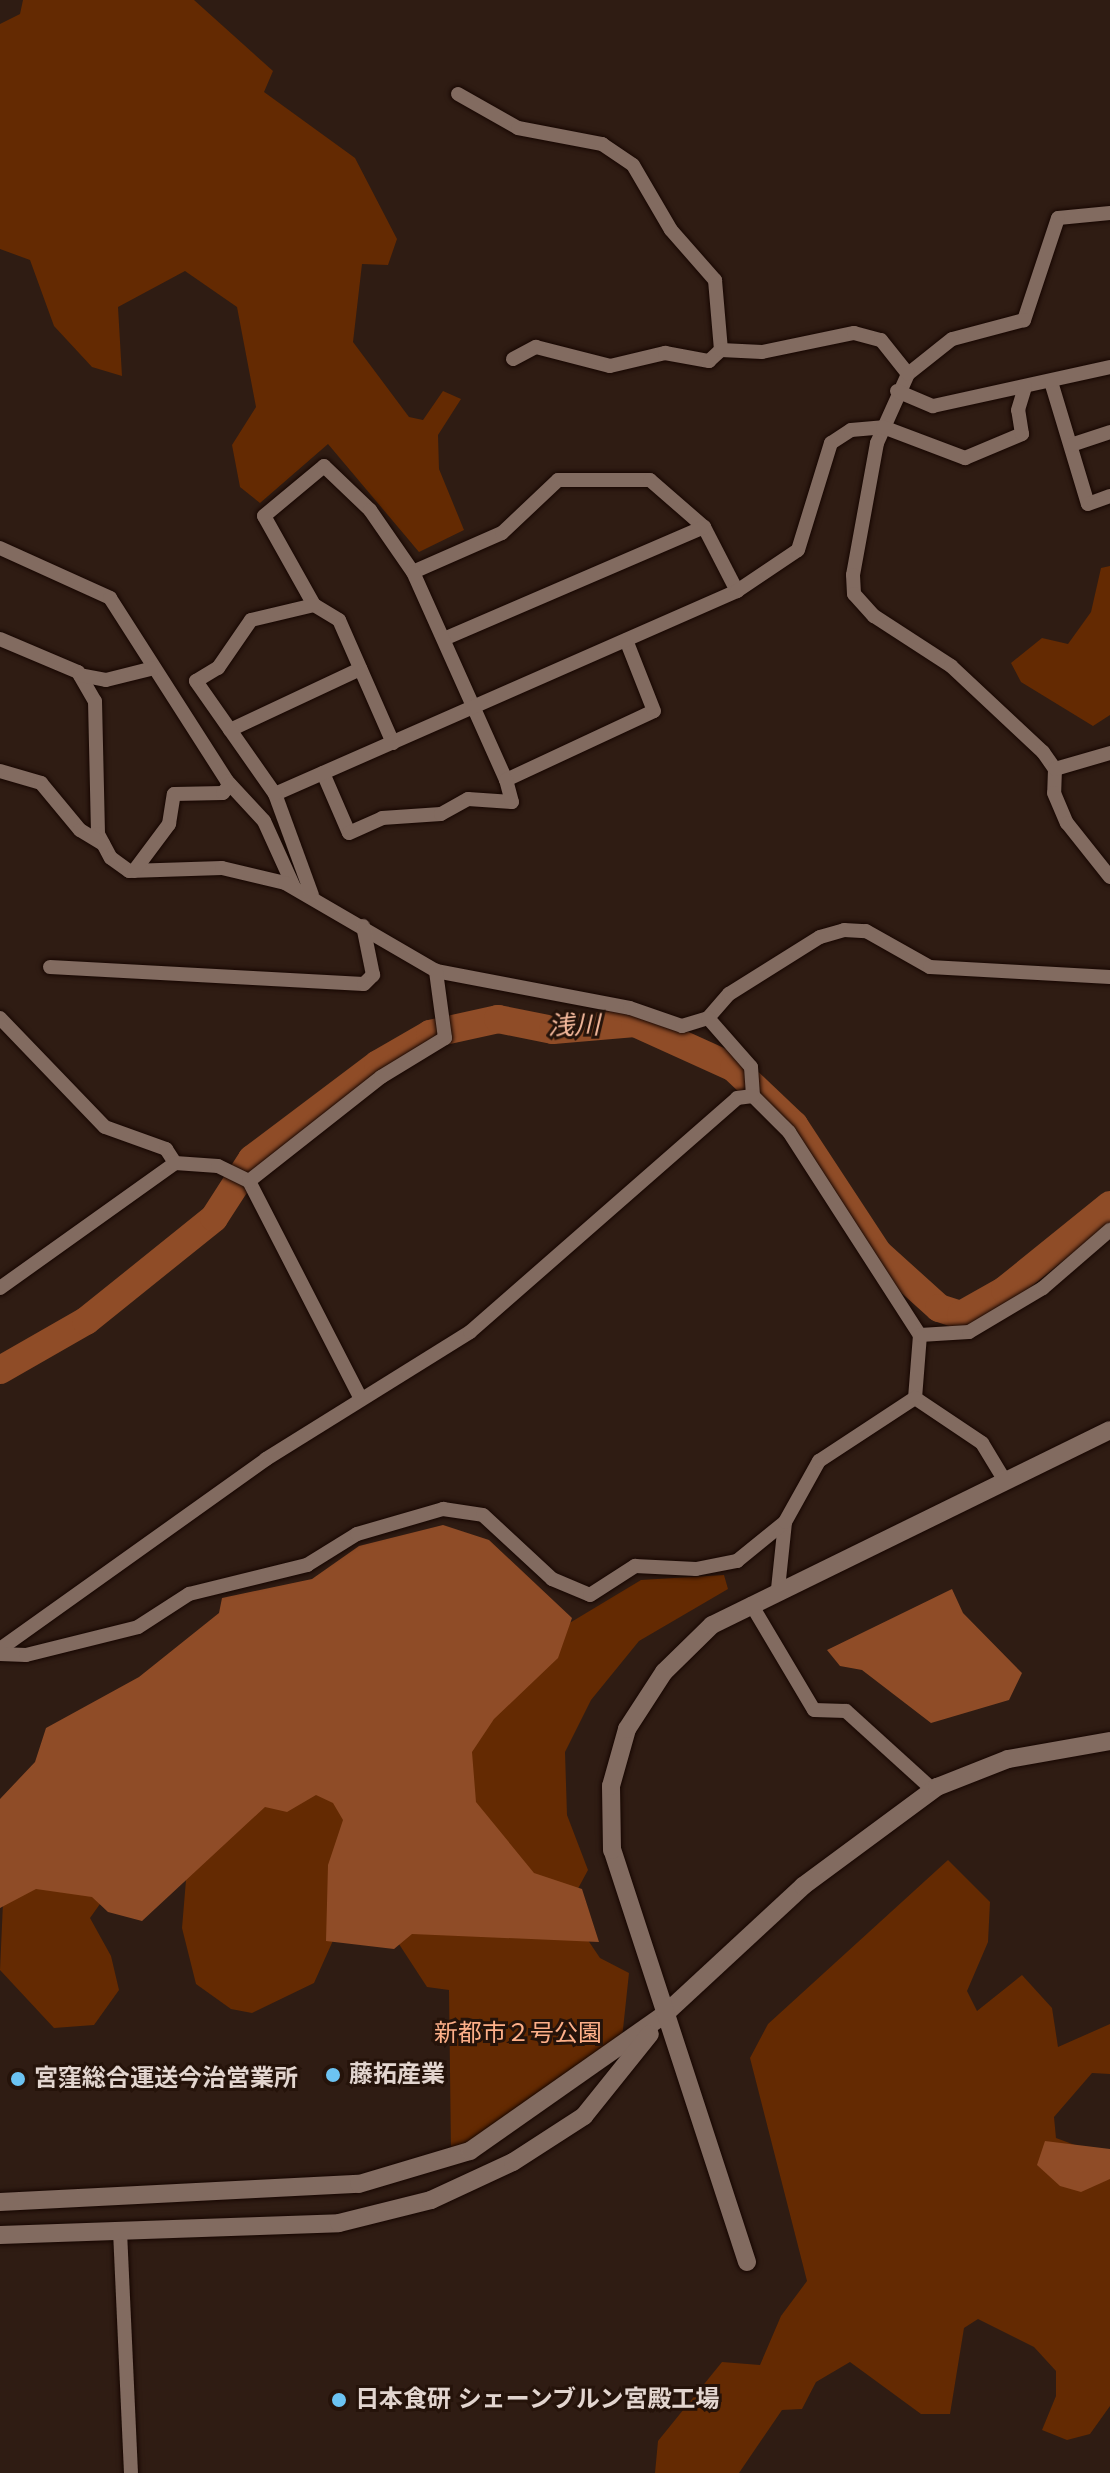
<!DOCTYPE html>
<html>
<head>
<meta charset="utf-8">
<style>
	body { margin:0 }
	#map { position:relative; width:1110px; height:2473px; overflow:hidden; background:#2f1c13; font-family:"Work Sans","Noto Sans JP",sans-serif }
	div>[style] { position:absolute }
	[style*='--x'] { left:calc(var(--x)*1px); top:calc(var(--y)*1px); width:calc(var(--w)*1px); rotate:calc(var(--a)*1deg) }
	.green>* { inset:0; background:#642a02 }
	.water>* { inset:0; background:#8f4c27 }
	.river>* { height:28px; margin:-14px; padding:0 14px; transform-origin:14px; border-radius:14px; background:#8f4c27 }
	.roads { filter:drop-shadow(0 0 2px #160601) drop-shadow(0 0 2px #160601) }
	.minor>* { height:14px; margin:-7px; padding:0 7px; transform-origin:7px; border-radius:7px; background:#826b60 }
	.tertiary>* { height:18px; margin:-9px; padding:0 9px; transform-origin:9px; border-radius:9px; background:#826b60 }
	.dots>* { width:22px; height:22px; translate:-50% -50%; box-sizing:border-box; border:4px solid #25130a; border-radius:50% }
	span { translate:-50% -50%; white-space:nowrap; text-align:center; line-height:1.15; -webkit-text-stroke:6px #25130a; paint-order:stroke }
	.park-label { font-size:24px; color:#feb089 }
	.poi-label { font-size:24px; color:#e2d5cf; font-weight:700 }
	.left { translate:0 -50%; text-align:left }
	.water-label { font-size:26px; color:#f4b99c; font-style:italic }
</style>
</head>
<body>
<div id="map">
	<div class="green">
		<i style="clip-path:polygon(23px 0,194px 0,273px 71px,264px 92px,355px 158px,397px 239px,388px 265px,362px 264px,353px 342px,409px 417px,423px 420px,443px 391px,461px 399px,438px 435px,439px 469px,464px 530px,419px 552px,328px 444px,260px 503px,240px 487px,232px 445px,256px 407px,237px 307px,185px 271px,118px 307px,122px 376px,92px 367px,54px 326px,30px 260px,0 249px,0 24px,20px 14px)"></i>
		<i style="clip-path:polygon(1110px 566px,1110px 715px,1093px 726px,1021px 682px,1011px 663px,1042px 638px,1068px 644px,1091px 612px,1101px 568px)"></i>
		<i style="clip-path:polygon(724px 1575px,728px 1589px,639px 1641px,591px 1700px,565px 1752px,567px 1815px,588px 1870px,567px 1909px,600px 1958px,629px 1973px,621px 2048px,551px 2098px,451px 2152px,449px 1990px,427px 1987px,382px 1918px,344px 1916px,314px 1983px,252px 2013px,231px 2009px,196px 1984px,182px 1928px,188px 1856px,112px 1887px,90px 1918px,111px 1956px,119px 1990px,94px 2025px,54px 2028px,0 1970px,4px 1880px,444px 1738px,523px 1651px,641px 1580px)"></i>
		<i style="clip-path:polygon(948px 1860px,990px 1902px,988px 1942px,967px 1991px,977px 2011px,1022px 1975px,1052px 2008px,1058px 2047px,1110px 2024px,1110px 2074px,1092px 2073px,1054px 2117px,1056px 2138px,1110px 2158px,1110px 2406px,1090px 2434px,1067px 2440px,1042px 2430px,1056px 2396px,1056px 2371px,1034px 2347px,978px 2319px,964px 2328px,950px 2414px,921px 2414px,850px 2362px,816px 2382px,802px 2409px,782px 2410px,739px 2473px,655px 2473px,658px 2441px,722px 2362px,760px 2365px,781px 2316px,807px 2281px,750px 2058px,768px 2024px)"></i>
	</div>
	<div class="water">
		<i style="clip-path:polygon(443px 1525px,489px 1540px,572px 1618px,558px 1658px,494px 1719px,472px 1752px,476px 1802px,534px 1873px,582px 1889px,599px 1942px,412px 1934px,394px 1949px,326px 1941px,328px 1865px,343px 1820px,333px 1803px,316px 1795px,287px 1812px,265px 1807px,142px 1921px,108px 1912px,92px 1897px,36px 1889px,0 1908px,0 1799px,35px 1762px,46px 1728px,139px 1677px,219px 1613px,222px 1598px,312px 1579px,359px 1546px)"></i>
		<i style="clip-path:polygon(952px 1589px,963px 1613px,1022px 1673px,1009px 1700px,931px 1723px,862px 1670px,840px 1666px,827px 1650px)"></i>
		<i style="clip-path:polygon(1045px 2141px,1110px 2149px,1110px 2179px,1081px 2192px,1060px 2186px,1037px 2165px)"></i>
	</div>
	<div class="river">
		<i style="--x:0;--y:1370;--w:99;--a:-29.7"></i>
		<i style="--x:86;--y:1321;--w:164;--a:-38.8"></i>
		<i style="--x:214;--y:1218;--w:70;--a:-57.2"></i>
		<i style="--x:252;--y:1159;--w:158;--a:-37"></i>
		<i style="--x:378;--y:1064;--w:60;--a:-30"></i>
		<i style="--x:430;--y:1034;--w:70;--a:-12.4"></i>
		<i style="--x:498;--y:1019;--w:56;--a:11.3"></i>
		<i style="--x:553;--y:1030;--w:82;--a:-4.9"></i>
		<i style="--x:635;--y:1023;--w:109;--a:24.4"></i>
		<i style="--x:734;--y:1068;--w:83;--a:43.5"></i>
		<i style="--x:794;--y:1125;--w:153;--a:56.7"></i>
		<i style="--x:878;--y:1253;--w:82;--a:42"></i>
		<i style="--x:939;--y:1308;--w:23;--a:18"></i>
		<i style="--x:961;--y:1315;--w:51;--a:-29.6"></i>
		<i style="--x:1005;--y:1290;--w:135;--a:-39"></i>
	</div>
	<div class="roads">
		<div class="minor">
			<i style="--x:458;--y:94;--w:69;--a:29.5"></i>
			<i style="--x:518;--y:128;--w:86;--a:10.8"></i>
			<i style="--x:602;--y:144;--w:37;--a:34"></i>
			<i style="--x:633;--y:165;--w:75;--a:59.7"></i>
			<i style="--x:671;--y:230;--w:67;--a:48.7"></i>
			<i style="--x:715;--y:280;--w:70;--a:85.1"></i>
			<i style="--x:1110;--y:213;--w:52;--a:174.5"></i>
			<i style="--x:1058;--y:218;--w:108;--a:108.4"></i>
			<i style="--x:1024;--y:320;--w:74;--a:165.2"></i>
			<i style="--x:952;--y:339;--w:56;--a:141.5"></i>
			<i style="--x:908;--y:374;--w:76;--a:114.2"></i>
			<i style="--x:877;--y:443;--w:134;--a:100.3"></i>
			<i style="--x:853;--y:575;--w:19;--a:87"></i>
			<i style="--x:854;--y:594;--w:30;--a:48"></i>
			<i style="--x:874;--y:616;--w:92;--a:33"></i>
			<i style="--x:951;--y:666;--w:126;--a:43.1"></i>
			<i style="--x:1043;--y:752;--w:21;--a:55"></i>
			<i style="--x:1055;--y:769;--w:24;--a:92"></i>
			<i style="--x:1054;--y:793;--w:33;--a:67"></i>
			<i style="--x:1067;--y:823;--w:69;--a:51.5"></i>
			<i style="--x:513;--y:359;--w:26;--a:-28"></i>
			<i style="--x:536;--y:347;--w:76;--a:14.4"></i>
			<i style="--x:610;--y:366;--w:57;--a:-13.3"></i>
			<i style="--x:665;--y:353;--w:45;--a:10.3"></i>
			<i style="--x:709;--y:361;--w:16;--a:-43"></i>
			<i style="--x:721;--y:350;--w:41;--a:2.8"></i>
			<i style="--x:762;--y:352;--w:94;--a:-11.7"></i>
			<i style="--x:854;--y:333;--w:28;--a:15"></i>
			<i style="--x:881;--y:340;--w:43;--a:51.5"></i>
			<i style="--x:1052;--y:385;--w:124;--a:73.2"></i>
			<i style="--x:1088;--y:504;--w:23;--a:-20"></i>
			<i style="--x:897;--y:391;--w:39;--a:23"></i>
			<i style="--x:933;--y:406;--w:181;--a:-12.4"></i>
			<i style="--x:1071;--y:445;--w:41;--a:-18.4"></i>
			<i style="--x:704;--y:527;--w:72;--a:62.7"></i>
			<i style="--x:0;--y:548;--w:121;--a:24.4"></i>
			<i style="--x:110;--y:598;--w:217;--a:57.4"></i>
			<i style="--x:227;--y:781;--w:54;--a:47.2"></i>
			<i style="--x:264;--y:821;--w:72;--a:65.6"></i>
			<i style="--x:413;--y:572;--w:97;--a:-23.7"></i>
			<i style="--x:502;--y:533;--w:77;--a:-43.4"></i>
			<i style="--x:558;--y:480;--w:92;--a:0"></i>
			<i style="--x:650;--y:480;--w:72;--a:41"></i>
			<i style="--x:704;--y:527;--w:283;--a:156.7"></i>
			<i style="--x:0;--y:639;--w:85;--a:22.9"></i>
			<i style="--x:78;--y:672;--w:34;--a:60"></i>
			<i style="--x:95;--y:701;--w:133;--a:88.7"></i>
			<i style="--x:98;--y:834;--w:27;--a:62"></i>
			<i style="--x:111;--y:858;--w:22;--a:36"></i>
			<i style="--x:129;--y:871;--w:93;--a:-1.8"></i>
			<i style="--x:222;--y:868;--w:65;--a:13.4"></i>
			<i style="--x:285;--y:883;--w:175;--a:30.2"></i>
			<i style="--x:436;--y:971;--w:197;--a:10.8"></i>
			<i style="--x:630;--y:1008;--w:55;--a:19.1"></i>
			<i style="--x:682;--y:1026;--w:27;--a:-17"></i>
			<i style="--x:708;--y:1018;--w:32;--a:-49"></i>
			<i style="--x:729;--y:994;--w:107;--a:-32.1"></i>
			<i style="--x:820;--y:937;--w:25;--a:-16"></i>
			<i style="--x:844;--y:930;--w:22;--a:3"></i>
			<i style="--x:866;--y:931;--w:73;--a:29.4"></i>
			<i style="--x:930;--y:967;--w:180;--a:3.2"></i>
			<i style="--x:80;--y:675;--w:26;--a:11"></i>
			<i style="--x:106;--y:680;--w:49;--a:-14"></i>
			<i style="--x:230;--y:730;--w:144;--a:-25.1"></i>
			<i style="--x:393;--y:743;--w:134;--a:-113.7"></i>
			<i style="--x:339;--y:620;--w:29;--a:-149"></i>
			<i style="--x:314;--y:605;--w:102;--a:-119.3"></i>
			<i style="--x:264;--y:516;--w:78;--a:-39.8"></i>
			<i style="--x:324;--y:466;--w:64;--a:43.7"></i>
			<i style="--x:370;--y:510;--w:75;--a:55.3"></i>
			<i style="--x:413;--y:572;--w:228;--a:65.9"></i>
			<i style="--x:506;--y:780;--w:163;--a:-25"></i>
			<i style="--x:654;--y:711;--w:76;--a:-111.5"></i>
			<i style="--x:1055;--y:769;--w:57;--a:-16.2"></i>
			<i style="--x:0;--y:771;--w:43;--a:16.3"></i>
			<i style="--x:41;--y:783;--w:61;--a:50.3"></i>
			<i style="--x:80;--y:830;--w:27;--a:31"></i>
			<i style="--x:323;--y:773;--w:65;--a:66.6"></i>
			<i style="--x:349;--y:833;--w:36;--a:-24"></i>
			<i style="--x:382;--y:818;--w:59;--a:-3.9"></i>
			<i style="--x:441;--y:814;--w:31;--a:-29"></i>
			<i style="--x:468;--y:799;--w:44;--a:3.9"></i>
			<i style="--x:512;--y:802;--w:23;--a:-105"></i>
			<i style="--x:275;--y:794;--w:505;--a:-23.72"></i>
			<i style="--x:737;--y:591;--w:73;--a:-33.9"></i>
			<i style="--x:798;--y:550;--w:112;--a:-72.9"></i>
			<i style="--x:831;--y:443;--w:24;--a:-33"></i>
			<i style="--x:851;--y:430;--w:32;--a:-5"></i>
			<i style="--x:883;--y:427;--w:88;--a:20.7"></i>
			<i style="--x:965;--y:458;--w:62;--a:-22.8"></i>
			<i style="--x:1022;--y:434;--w:24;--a:-99"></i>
			<i style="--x:1018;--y:410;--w:24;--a:-73"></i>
			<i style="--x:134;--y:871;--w:59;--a:-53.3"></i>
			<i style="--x:169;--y:824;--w:30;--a:-81"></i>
			<i style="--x:174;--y:794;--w:49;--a:-1.2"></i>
			<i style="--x:223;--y:793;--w:11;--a:-52"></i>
			<i style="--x:312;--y:895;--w:108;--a:-110.1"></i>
			<i style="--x:275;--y:794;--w:138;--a:-125"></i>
			<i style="--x:196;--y:681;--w:26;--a:-31"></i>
			<i style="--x:218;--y:668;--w:58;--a:-55.5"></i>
			<i style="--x:251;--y:620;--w:65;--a:-13.4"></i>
			<i style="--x:50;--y:967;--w:314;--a:3.1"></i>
			<i style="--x:364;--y:984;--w:13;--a:-45"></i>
			<i style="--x:373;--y:975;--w:50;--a:-101.5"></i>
			<i style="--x:0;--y:1018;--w:151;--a:46.1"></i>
			<i style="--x:105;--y:1127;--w:65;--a:19.8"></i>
			<i style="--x:166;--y:1149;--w:17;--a:57"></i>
			<i style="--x:708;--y:1018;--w:65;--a:48.7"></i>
			<i style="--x:751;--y:1067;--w:29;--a:86"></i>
			<i style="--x:753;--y:1096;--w:51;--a:45"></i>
			<i style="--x:789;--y:1132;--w:242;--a:57.2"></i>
			<i style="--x:920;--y:1335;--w:63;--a:94.5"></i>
			<i style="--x:915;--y:1398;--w:81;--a:33.9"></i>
			<i style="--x:982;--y:1443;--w:44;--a:58.8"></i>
			<i style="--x:0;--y:1288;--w:215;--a:-35.5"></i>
			<i style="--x:175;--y:1163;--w:43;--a:4"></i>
			<i style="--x:218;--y:1166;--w:34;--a:26"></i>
			<i style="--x:920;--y:1335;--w:49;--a:-3.5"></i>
			<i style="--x:969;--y:1332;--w:86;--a:-30.7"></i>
			<i style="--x:1043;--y:1288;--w:89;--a:-40.9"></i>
			<i style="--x:361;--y:1399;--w:245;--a:-117.2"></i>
			<i style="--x:249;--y:1181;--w:168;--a:-38.2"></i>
			<i style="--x:381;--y:1077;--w:75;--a:-31.4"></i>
			<i style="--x:445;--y:1038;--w:68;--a:-97.7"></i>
			<i style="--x:778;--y:1589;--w:67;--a:-84"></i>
			<i style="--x:751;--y:1604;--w:123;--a:59.3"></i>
			<i style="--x:814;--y:1710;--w:32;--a:2"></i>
			<i style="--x:846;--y:1711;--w:118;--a:42.2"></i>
			<i style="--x:0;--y:1649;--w:327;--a:-35.5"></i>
			<i style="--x:266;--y:1459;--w:240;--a:-31.9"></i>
			<i style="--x:470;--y:1332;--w:355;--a:-41.2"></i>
			<i style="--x:737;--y:1098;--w:16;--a:-7"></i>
			<i style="--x:0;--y:1654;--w:26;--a:2"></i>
			<i style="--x:26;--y:1655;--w:115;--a:-14"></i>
			<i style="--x:138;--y:1627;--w:61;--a:-32.9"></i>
			<i style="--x:189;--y:1594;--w:122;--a:-13.8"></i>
			<i style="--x:307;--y:1565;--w:59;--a:-31.8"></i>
			<i style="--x:357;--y:1534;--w:90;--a:-16.2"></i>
			<i style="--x:443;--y:1509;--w:40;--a:8.5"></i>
			<i style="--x:483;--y:1515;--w:94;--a:42.8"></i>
			<i style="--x:552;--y:1579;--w:41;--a:22.8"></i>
			<i style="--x:590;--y:1595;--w:54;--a:-32.8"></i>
			<i style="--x:635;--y:1566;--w:61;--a:2.8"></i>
			<i style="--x:696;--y:1569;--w:42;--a:-11"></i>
			<i style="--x:737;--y:1561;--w:62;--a:-39.1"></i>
			<i style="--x:785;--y:1522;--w:70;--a:-60.9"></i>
			<i style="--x:819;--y:1461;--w:115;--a:-33.3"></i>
			<i style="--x:120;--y:2231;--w:242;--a:87.4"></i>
		</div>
		<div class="tertiary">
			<i style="--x:0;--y:2202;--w:359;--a:-2.9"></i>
			<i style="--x:359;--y:2184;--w:116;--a:-16.6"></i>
			<i style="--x:470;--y:2151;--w:240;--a:-35.1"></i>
			<i style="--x:666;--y:2013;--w:187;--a:-42.8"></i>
			<i style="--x:803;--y:1886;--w:167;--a:-36.5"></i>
			<i style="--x:937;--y:1787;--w:76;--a:-21.5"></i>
			<i style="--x:1008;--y:1759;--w:104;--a:-10"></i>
			<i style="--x:0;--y:2235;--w:339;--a:-2"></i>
			<i style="--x:339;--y:2223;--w:95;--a:-14"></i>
			<i style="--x:431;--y:2200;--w:90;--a:-24.9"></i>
			<i style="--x:513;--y:2162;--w:85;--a:-32.9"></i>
			<i style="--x:584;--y:2116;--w:105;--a:-51.2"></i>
			<i style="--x:747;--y:2262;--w:434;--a:-108.1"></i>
			<i style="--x:612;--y:1850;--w:64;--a:-90.9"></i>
			<i style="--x:611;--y:1786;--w:59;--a:-74.3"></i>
			<i style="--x:627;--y:1729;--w:68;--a:-57"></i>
			<i style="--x:664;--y:1672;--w:67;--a:-44.4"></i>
			<i style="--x:712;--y:1625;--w:443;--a:-26.1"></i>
		</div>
	</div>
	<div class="dots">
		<i style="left:333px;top:2075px;background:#6cc3f2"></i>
		<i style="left:18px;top:2079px;background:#6cc3f2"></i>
		<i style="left:339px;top:2400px;background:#6cc3f2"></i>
	</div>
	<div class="park-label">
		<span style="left:518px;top:2034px">新都市２号公園</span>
	</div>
	<div class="poi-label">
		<span class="left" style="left:349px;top:2075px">藤拓産業</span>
		<span class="left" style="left:34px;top:2079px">宮窪総合運送今治営業所</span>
		<span class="left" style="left:355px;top:2400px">日本食研 シェーンブルン宮殿工場</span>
	</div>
	<div class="water-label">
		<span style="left:574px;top:1026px;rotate:-1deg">浅川</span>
	</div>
</div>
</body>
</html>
